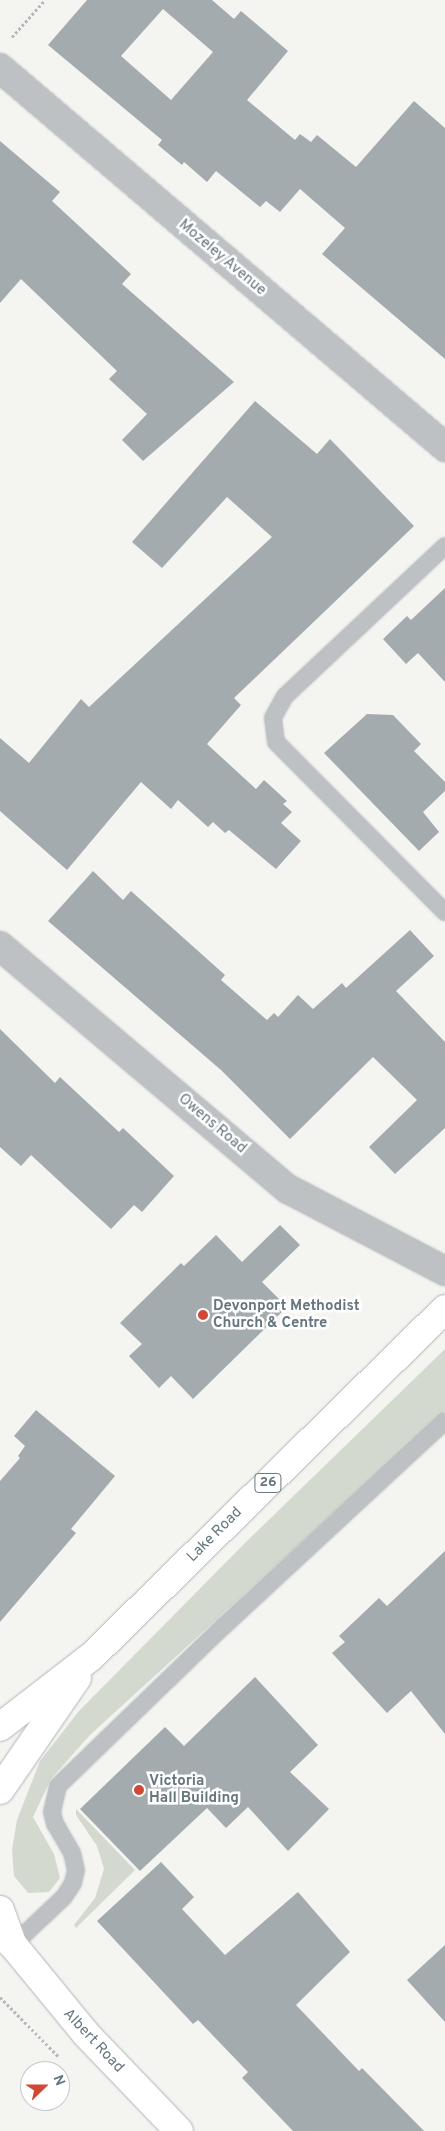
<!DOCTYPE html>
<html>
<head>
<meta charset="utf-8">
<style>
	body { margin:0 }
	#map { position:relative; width:445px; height:2131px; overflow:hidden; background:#f4f4f1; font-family:Overpass,sans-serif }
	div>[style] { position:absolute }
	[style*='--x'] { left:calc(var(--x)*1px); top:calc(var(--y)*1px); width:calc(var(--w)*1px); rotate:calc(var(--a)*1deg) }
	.green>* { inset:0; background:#d4d9d0 }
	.building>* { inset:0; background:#a4abaf }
	.path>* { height:3px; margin-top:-1.5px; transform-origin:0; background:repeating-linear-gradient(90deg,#b7babc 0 2.5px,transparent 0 5px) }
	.roads { filter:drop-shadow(0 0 1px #b0b5b8) drop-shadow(0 0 1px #b0b5b8) }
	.lane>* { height:16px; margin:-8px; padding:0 8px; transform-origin:8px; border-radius:8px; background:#bdc1c4 }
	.street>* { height:28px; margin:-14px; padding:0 14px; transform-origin:14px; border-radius:14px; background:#bdc1c4 }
	.secondary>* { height:28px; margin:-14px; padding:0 14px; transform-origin:14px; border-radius:14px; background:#fff }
	.primary>* { height:28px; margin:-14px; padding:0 14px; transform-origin:14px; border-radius:14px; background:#fff }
	.dots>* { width:14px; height:14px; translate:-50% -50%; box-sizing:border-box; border:2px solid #fff; border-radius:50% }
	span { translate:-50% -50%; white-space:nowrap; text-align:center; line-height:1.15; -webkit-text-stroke:5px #fff; paint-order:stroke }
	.shield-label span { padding:1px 4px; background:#fff; border:1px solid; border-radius:4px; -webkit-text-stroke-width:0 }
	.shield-label { font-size:14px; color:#66767f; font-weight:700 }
	.street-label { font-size:15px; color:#66767f }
	.poi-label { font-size:15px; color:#66767f; font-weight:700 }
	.left { translate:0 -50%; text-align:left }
	.north { position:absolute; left:20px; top:2061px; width:50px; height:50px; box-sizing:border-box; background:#fff; border:1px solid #c2c8cc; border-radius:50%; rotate:68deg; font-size:14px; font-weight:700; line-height:20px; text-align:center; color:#66767f }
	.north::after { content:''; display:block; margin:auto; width:18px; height:22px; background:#d14834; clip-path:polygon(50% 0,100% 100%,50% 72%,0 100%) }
</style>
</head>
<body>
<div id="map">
	<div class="green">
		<i style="clip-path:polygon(445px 1349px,445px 1411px,90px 1735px,51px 1779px,33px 1817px,54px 1854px,60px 1878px,49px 1892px,28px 1893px,14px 1876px,12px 1850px,17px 1820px,40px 1761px,79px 1711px,246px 1542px)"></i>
		<i style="clip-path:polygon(76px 1809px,135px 1870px,76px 1928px,74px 1925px,95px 1898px,104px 1869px,97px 1846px,76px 1815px)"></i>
	</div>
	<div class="building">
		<i style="clip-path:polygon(evenodd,87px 0,212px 0,234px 19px,241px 11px,288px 51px,247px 100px,295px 140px,300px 134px,311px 142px,317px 135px,356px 167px,414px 101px,445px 128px,445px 359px,322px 254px,345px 228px,300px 189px,280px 212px,266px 201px,260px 207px,216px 171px,207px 182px,184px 162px,182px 165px,158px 145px,162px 140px,48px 45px,87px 0,163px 9px,213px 52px,171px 100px,121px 56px,163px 9px)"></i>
		<i style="clip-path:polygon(0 141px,60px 192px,52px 201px,131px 274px,122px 284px,234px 382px,143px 461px,122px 440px,147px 414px,109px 379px,117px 371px,21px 279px,0 303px)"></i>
		<i style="clip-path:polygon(255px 401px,317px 454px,330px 439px,414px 526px,234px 698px,241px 705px,207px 744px,256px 789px,264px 780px,287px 801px,283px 804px,292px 812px,281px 823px,301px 841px,276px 869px,229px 830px,225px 833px,213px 822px,208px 827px,178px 800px,171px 809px,141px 782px,67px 870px,0 811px,0 738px,29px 763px,81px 699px,89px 707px,272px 537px,227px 497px,162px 568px,132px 542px)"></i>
		<i style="clip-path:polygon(445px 588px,445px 682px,418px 653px,406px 664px,383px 639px,407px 616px,411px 620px)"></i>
		<i style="clip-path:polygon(367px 714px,393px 715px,421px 744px,414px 751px,445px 782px,445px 791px,423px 812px,439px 832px,419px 851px,324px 753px)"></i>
		<i style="clip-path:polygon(93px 871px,123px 900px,131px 891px,225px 975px,221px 980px,267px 1020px,274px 1013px,278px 1017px,298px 995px,313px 1009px,342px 983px,346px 988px,410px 930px,434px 956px,396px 991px,445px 1042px,445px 1128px,395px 1174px,369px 1147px,417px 1100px,373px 1057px,290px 1139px,221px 1070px,48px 921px)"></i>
		<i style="clip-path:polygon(0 1029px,55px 1083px,60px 1077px,119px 1132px,123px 1128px,174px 1176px,142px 1212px,134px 1205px,111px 1229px,31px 1155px,21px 1166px,0 1147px)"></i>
		<i style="clip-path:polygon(280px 1225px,300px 1245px,262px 1282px,287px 1307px,193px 1399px,171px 1376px,159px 1388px,129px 1356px,142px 1344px,120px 1323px,181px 1263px,184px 1266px,216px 1235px,242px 1262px)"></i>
		<i style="clip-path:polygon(36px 1410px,115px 1476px,71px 1529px,76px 1533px,0 1622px,0 1481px,20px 1458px,18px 1456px,25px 1446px,14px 1436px)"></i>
		<i style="clip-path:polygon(445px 1551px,445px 1734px,411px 1691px,387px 1713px,332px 1653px,345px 1642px,339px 1636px,379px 1598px,387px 1606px)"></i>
		<i style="clip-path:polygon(255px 1677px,318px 1745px,290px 1772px,329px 1809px,288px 1851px,248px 1807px,226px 1828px,207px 1808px,140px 1871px,80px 1809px,165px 1727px,184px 1746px)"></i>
		<i style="clip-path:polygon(161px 1862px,194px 1897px,182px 1909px,225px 1955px,298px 1892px,350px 1952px,296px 2005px,359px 2071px,362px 2068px,424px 2131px,293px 2131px,242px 2078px,248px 2072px,198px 2020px,193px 2024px,97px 1921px)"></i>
		<i style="clip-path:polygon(445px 1945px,445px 2022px,407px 1980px)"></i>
	</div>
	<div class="path">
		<i style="--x:12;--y:37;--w:50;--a:-48.3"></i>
		<i style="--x:0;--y:1997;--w:84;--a:45.5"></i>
	</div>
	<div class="roads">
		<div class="lane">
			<i style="--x:445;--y:546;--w:219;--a:136.8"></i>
			<i style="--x:285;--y:696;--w:25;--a:119"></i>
			<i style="--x:273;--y:718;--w:24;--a:83"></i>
			<i style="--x:276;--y:742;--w:240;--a:45.2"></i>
			<i style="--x:13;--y:1945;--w:70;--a:-43.3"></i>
			<i style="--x:64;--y:1897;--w:17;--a:-57"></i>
			<i style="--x:73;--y:1883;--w:13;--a:-77"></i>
			<i style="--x:76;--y:1870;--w:17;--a:-103"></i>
			<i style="--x:72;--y:1853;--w:34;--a:-120"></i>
			<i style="--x:55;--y:1824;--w:12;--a:-104"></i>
			<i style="--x:52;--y:1812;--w:27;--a:-77"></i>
			<i style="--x:58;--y:1786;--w:232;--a:-44"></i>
			<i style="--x:225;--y:1625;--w:300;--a:-42.8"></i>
		</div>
		<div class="street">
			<i style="--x:0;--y:68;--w:585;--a:40.42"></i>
			<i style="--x:0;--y:946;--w:377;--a:40.2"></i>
			<i style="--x:288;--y:1189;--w:177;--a:27.6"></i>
		</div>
		<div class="secondary">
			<i style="--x:0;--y:1910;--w:37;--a:70"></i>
			<i style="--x:0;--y:1934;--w:17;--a:40"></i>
			<i style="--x:13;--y:1945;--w:115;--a:50.6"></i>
			<i style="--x:86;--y:2034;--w:134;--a:46.2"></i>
		</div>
		<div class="primary">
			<i style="--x:0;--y:1727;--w:116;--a:-37.7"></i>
			<i style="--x:92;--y:1656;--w:495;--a:-44.5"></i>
			<i style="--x:0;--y:1790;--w:136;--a:-55.5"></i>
		</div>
	</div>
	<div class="dots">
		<i style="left:203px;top:1315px;background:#d14834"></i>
		<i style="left:139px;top:1790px;background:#d14834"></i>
	</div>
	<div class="shield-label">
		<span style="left:268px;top:1483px">26</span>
	</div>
	<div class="street-label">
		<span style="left:222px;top:258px;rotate:40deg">Mozeley Avenue</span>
		<span style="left:212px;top:1124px;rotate:40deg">Owens Road</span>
		<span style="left:215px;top:1535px;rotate:-45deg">Lake Road</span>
		<span style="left:93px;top:2041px;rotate:47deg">Albert Road</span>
	</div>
	<div class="poi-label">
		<span class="left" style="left:213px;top:1315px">Devonport Methodist<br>Church &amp; Centre</span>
		<span class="left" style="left:149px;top:1790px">Victoria<br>Hall Building</span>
	</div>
	<div class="north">N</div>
</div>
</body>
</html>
